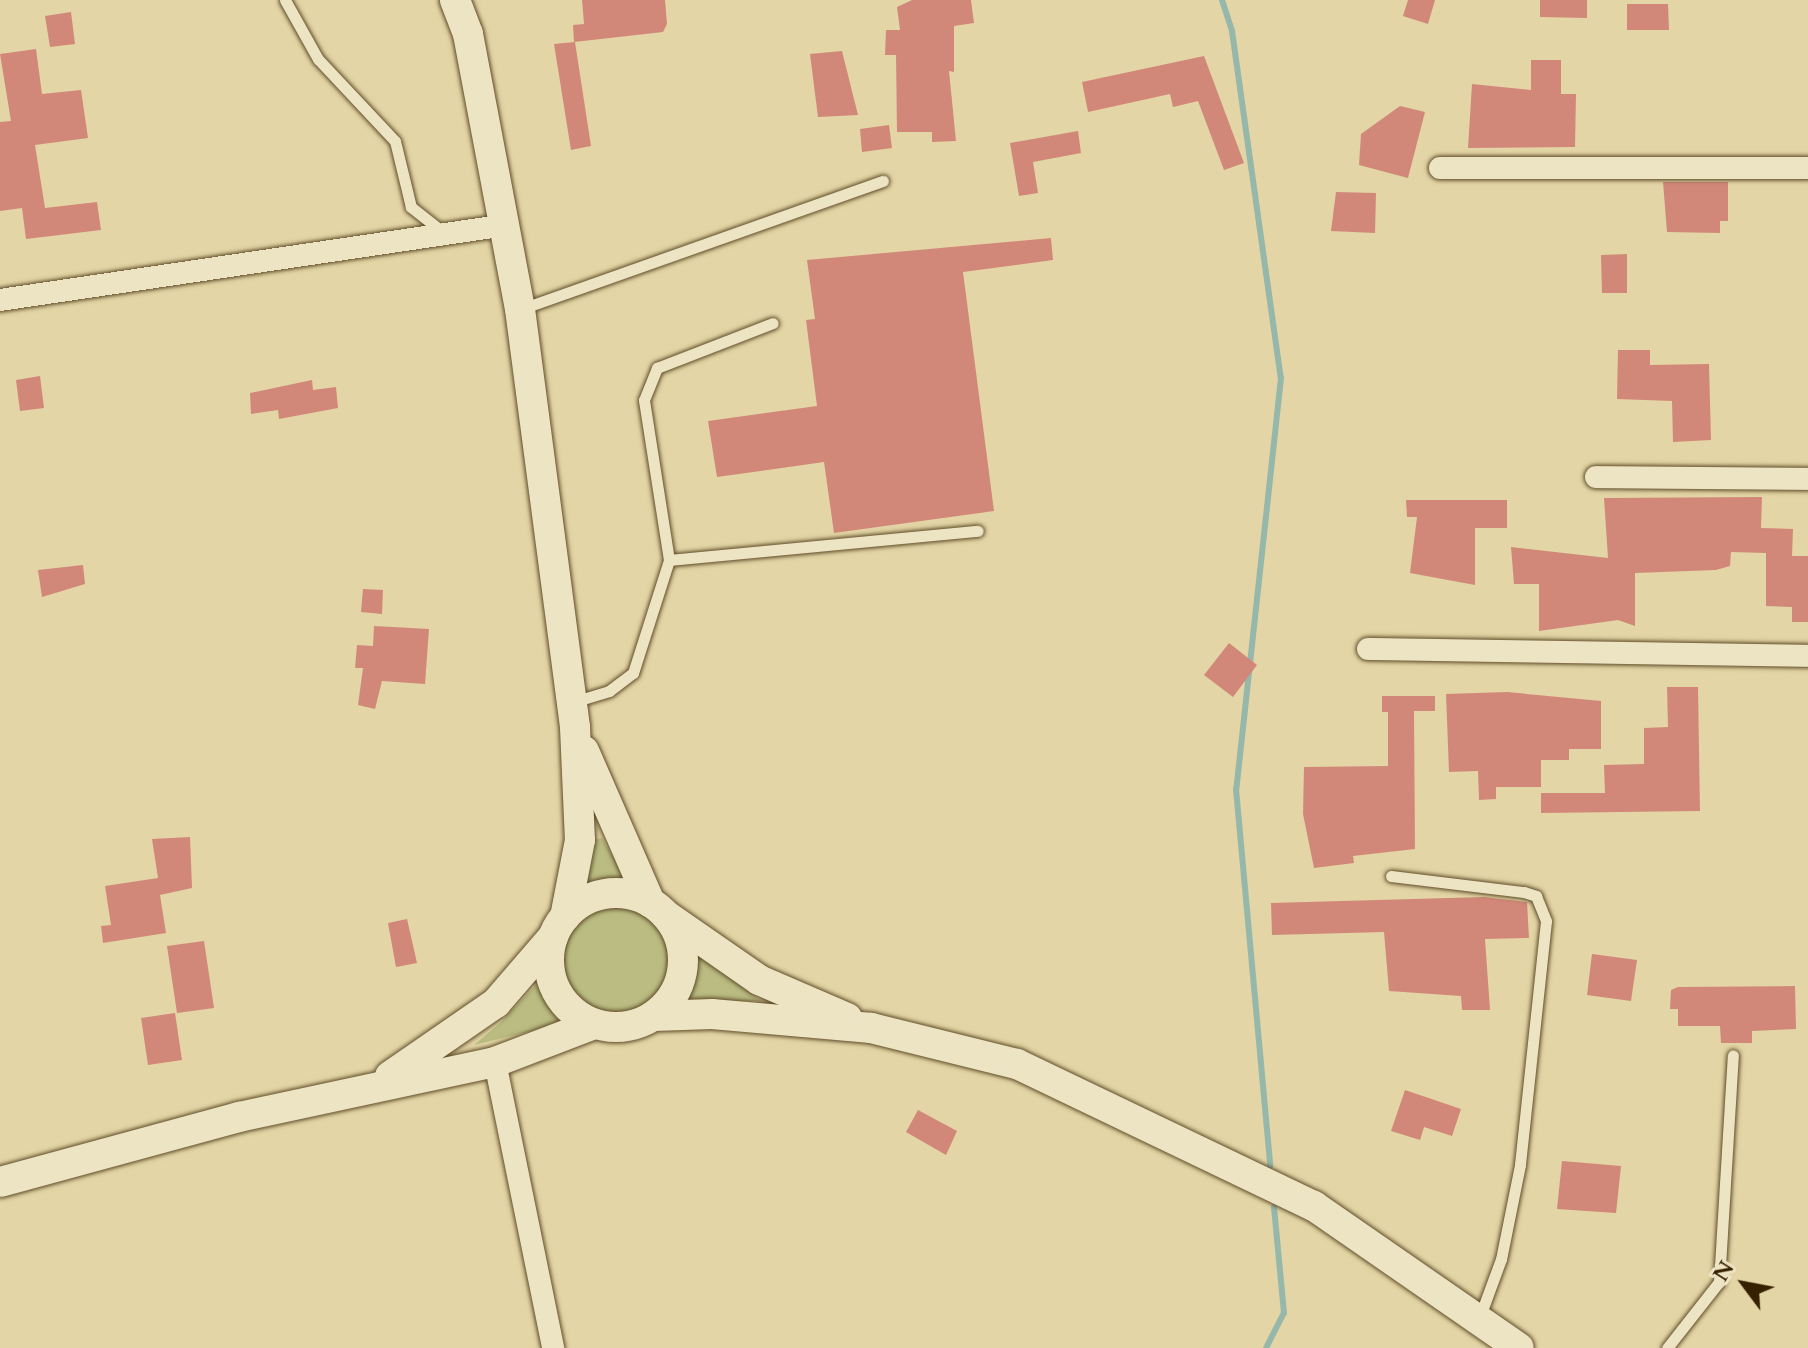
<!DOCTYPE html>
<html>
<head>
<meta charset="utf-8">
<style>
	body { margin:0 }
	#map { position:relative; width:1808px; height:1348px; overflow:hidden; background:#e3d5a5; font-family:Cardo,serif }
	div>[style] { position:absolute }
	[style*='--x'] { left:calc(var(--x)*1px); top:calc(var(--y)*1px); width:calc(var(--w)*1px); rotate:calc(var(--a)*1deg) }
	.green>* { inset:0; background:#babc82 }
	.round { border-radius:50% }
	.stream>* { height:6px; margin:-3px; padding:0 3px; transform-origin:3px; border-radius:3px; background:#95b8ab }
	.building>* { inset:0; background:#d28879 }
	.roads { filter:drop-shadow(0 0 2px #604d29) drop-shadow(0 0 2px #604d29) }
	.lane>* { height:11px; margin:-5.5px; padding:0 5.5px; transform-origin:5.5px; border-radius:5.5px; background:#ede4c4 }
	.street>* { height:22px; margin:-11px; padding:0 11px; transform-origin:11px; border-radius:11px; background:#ede4c4 }
	.secondary>* { height:30px; margin:-15px; padding:0 15px; transform-origin:15px; border-radius:15px; background:#ede4c4 }
	.secondary>.ring { margin:-15px; padding:0; box-sizing:content-box; background:none; border:30px solid #ede4c4; border-radius:50% }
	span { translate:-50% -50%; white-space:nowrap; text-align:center; line-height:1.15; -webkit-text-stroke:6px #ede4c4; paint-order:stroke }
	.north { position:absolute; left:1704px; top:1244px; width:80px; height:80px; -webkit-text-stroke:6px #ede4c4; paint-order:stroke; rotate:302deg; font-size:22px; font-weight:700; line-height:32px; text-align:center; color:#352000 }
	.north::after { content:''; display:block; margin:auto; width:28px; height:36px; background:#352000; clip-path:polygon(50% 0,100% 100%,50% 72%,0 100%) }
</style>
</head>
<body>
<div id="map">
	<div class="green">
		<i style="clip-path:polygon(602px 838px,626px 878px,582px 888px,594px 840px)"></i>
		<i class="round" style="left:560px;top:905px;width:110px;height:110px"></i>
		<i style="clip-path:polygon(698px 955px,761px 1001px,687px 1001px)"></i>
		<i style="clip-path:polygon(536px 985px,560px 1024px,474px 1045px,501px 1022px)"></i>
	</div>
	<div class="stream">
		<i style="--x:1222;--y:0;--w:33;--a:72"></i>
		<i style="--x:1232;--y:31;--w:350;--a:82"></i>
		<i style="--x:1281;--y:378;--w:413;--a:96.2"></i>
		<i style="--x:1236;--y:789;--w:378;--a:84.8"></i>
		<i style="--x:1266;--y:1348;--w:39;--a:-63"></i>
		<i style="--x:1284;--y:1313;--w:106;--a:-95.4"></i>
	</div>
	<div class="building">
		<i style="clip-path:polygon(582px 0,665px 0,667px 24px,663px 32px,574px 42px,573px 25px,584px 24px)"></i>
		<i style="clip-path:polygon(912px 0,971px 0,974px 23px,954px 26px,954px 72px,949px 71px,956px 141px,932px 142px,932px 132px,897px 132px,896px 55px,885px 55px,886px 30px,900px 30px,897px 7px)"></i>
		<i style="clip-path:polygon(1408px 0,1435px 0,1428px 24px,1403px 16px)"></i>
		<i style="clip-path:polygon(1540px 0,1587px 0,1587px 18px,1540px 17px)"></i>
		<i style="clip-path:polygon(1627px 4px,1668px 4px,1669px 30px,1627px 30px)"></i>
		<i style="clip-path:polygon(71px 12px,75px 44px,50px 47px,45px 16px)"></i>
		<i style="clip-path:polygon(575px 42px,591px 146px,571px 150px,554px 44px)"></i>
		<i style="clip-path:polygon(36px 49px,42px 94px,81px 90px,88px 138px,35px 145px,45px 208px,97px 202px,101px 230px,26px 239px,22px 208px,0 211px,0 122px,11px 121px,0 54px)"></i>
		<i style="clip-path:polygon(842px 51px,858px 115px,818px 117px,810px 54px)"></i>
		<i style="clip-path:polygon(1204px 56px,1244px 163px,1224px 170px,1198px 101px,1173px 107px,1170px 94px,1088px 112px,1082px 82px)"></i>
		<i style="clip-path:polygon(1531px 60px,1561px 60px,1561px 94px,1576px 94px,1575px 147px,1468px 148px,1472px 84px,1531px 90px)"></i>
		<i style="clip-path:polygon(1400px 106px,1425px 112px,1408px 178px,1359px 165px,1361px 134px)"></i>
		<i style="clip-path:polygon(889px 125px,892px 148px,862px 152px,860px 129px)"></i>
		<i style="clip-path:polygon(1078px 131px,1081px 153px,1033px 162px,1038px 193px,1019px 196px,1010px 143px)"></i>
		<i style="clip-path:polygon(1663px 182px,1728px 182px,1728px 221px,1720px 221px,1720px 233px,1667px 232px)"></i>
		<i style="clip-path:polygon(1336px 192px,1376px 193px,1375px 233px,1331px 231px)"></i>
		<i style="clip-path:polygon(1051px 238px,1053px 260px,963px 272px,994px 511px,834px 533px,824px 462px,717px 477px,708px 421px,817px 406px,806px 320px,815px 319px,807px 260px)"></i>
		<i style="clip-path:polygon(1627px 254px,1627px 293px,1602px 293px,1601px 255px)"></i>
		<i style="clip-path:polygon(1618px 350px,1650px 350px,1650px 365px,1709px 364px,1711px 440px,1673px 442px,1672px 401px,1617px 399px)"></i>
		<i style="clip-path:polygon(40px 376px,44px 408px,20px 411px,16px 380px)"></i>
		<i style="clip-path:polygon(312px 380px,313px 390px,336px 387px,338px 408px,279px 419px,278px 410px,251px 414px,250px 393px)"></i>
		<i style="clip-path:polygon(1762px 497px,1761px 528px,1793px 529px,1792px 556px,1808px 556px,1808px 622px,1792px 622px,1792px 607px,1766px 606px,1766px 553px,1731px 552px,1730px 566px,1716px 570px,1635px 573px,1635px 626px,1618px 620px,1539px 631px,1539px 584px,1514px 584px,1511px 547px,1608px 558px,1604px 498px)"></i>
		<i style="clip-path:polygon(1406px 500px,1507px 500px,1507px 528px,1475px 528px,1475px 585px,1410px 573px,1417px 517px,1407px 517px)"></i>
		<i style="clip-path:polygon(83px 565px,85px 584px,42px 597px,38px 570px)"></i>
		<i style="clip-path:polygon(363px 589px,383px 590px,382px 614px,361px 612px)"></i>
		<i style="clip-path:polygon(374px 626px,429px 629px,425px 684px,382px 681px,375px 709px,358px 705px,363px 668px,355px 668px,357px 645px,373px 646px)"></i>
		<i style="clip-path:polygon(1229px 643px,1257px 665px,1233px 697px,1204px 675px)"></i>
		<i style="clip-path:polygon(1667px 687px,1698px 687px,1700px 811px,1541px 813px,1541px 793px,1605px 793px,1604px 765px,1644px 764px,1644px 728px,1668px 727px)"></i>
		<i style="clip-path:polygon(1507px 692px,1601px 701px,1601px 749px,1569px 749px,1569px 760px,1541px 760px,1541px 787px,1496px 787px,1496px 799px,1479px 800px,1478px 771px,1449px 772px,1446px 694px)"></i>
		<i style="clip-path:polygon(1382px 696px,1435px 696px,1435px 711px,1414px 711px,1415px 849px,1353px 856px,1354px 863px,1314px 868px,1303px 814px,1304px 767px,1388px 766px,1388px 712px,1382px 712px)"></i>
		<i style="clip-path:polygon(190px 837px,192px 888px,160px 895px,166px 933px,103px 943px,101px 926px,111px 925px,105px 886px,158px 878px,152px 839px)"></i>
		<i style="clip-path:polygon(1484px 897px,1527px 902px,1529px 938px,1485px 939px,1490px 1010px,1462px 1010px,1461px 996px,1389px 991px,1384px 932px,1272px 935px,1271px 903px)"></i>
		<i style="clip-path:polygon(407px 919px,417px 963px,396px 967px,388px 923px)"></i>
		<i style="clip-path:polygon(204px 941px,214px 1008px,177px 1013px,167px 946px)"></i>
		<i style="clip-path:polygon(1592px 954px,1637px 960px,1631px 1001px,1587px 995px)"></i>
		<i style="clip-path:polygon(1795px 986px,1796px 1029px,1752px 1031px,1752px 1043px,1721px 1043px,1720px 1026px,1678px 1026px,1678px 1009px,1670px 1009px,1671px 990px,1678px 987px)"></i>
		<i style="clip-path:polygon(175px 1013px,182px 1060px,148px 1065px,141px 1018px)"></i>
		<i style="clip-path:polygon(1405px 1090px,1461px 1109px,1452px 1136px,1424px 1127px,1420px 1140px,1391px 1131px)"></i>
		<i style="clip-path:polygon(918px 1110px,957px 1131px,946px 1155px,906px 1132px)"></i>
		<i style="clip-path:polygon(1562px 1161px,1621px 1166px,1616px 1213px,1557px 1209px)"></i>
	</div>
	<div class="roads">
		<div class="lane">
			<i style="--x:285;--y:0;--w:68;--a:60.8"></i>
			<i style="--x:318;--y:59;--w:112;--a:46.8"></i>
			<i style="--x:395;--y:141;--w:68;--a:76.4"></i>
			<i style="--x:411;--y:207;--w:42;--a:38.2"></i>
			<i style="--x:521;--y:309;--w:384;--a:-19.5"></i>
			<i style="--x:669;--y:560;--w:310;--a:-5.4"></i>
			<i style="--x:573;--y:702;--w:38;--a:-17"></i>
			<i style="--x:609;--y:691;--w:30;--a:-37"></i>
			<i style="--x:633;--y:673;--w:119;--a:-72.3"></i>
			<i style="--x:669;--y:560;--w:162;--a:-98.9"></i>
			<i style="--x:644;--y:400;--w:35;--a:-68"></i>
			<i style="--x:657;--y:368;--w:124;--a:-21.2"></i>
			<i style="--x:1391;--y:876;--w:134;--a:6.9"></i>
			<i style="--x:1524;--y:892;--w:13;--a:18"></i>
			<i style="--x:1536;--y:896;--w:27;--a:68"></i>
			<i style="--x:1546;--y:921;--w:245;--a:96.1"></i>
			<i style="--x:1520;--y:1165;--w:96;--a:101.4"></i>
			<i style="--x:1501;--y:1259;--w:61;--a:110.2"></i>
			<i style="--x:1667;--y:1348;--w:84;--a:-51.8"></i>
			<i style="--x:1719;--y:1282;--w:227;--a:-86.5"></i>
		</div>
		<div class="street">
			<i style="--x:1440;--y:168;--w:368;--a:0"></i>
			<i style="--x:0;--y:300;--w:512;--a:-8.43"></i>
			<i style="--x:1596;--y:477;--w:212;--a:0.5"></i>
			<i style="--x:1368;--y:649;--w:440;--a:0.9"></i>
			<i style="--x:495;--y:1062;--w:292;--a:78.5"></i>
		</div>
		<div class="secondary">
			<i style="--x:455;--y:0;--w:36;--a:69"></i>
			<i style="--x:468;--y:34;--w:280;--a:79.3"></i>
			<i style="--x:520;--y:309;--w:422;--a:82.5"></i>
			<i style="--x:575;--y:727;--w:113;--a:87.5"></i>
			<i style="--x:580;--y:840;--w:78;--a:101"></i>
			<i style="--x:584;--y:751;--w:165;--a:66.4"></i>
			<i class="ring" style="left:549px;top:893px;width:104px;height:104px"></i>
			<i style="--x:667;--y:916;--w:112;--a:34.8"></i>
			<i style="--x:759;--y:980;--w:96;--a:23.4"></i>
			<i style="--x:654;--y:1016;--w:58;--a:-2"></i>
			<i style="--x:712;--y:1014;--w:160;--a:5"></i>
			<i style="--x:871;--y:1028;--w:150;--a:13.9"></i>
			<i style="--x:1017;--y:1064;--w:329;--a:25.6"></i>
			<i style="--x:1314;--y:1206;--w:249;--a:34.7"></i>
			<i style="--x:390;--y:1076;--w:129;--a:-34.6"></i>
			<i style="--x:496;--y:1003;--w:87;--a:-49.2"></i>
			<i style="--x:0;--y:1182;--w:248;--a:-15.2"></i>
			<i style="--x:239;--y:1117;--w:262;--a:-12.1"></i>
			<i style="--x:495;--y:1062;--w:106;--a:-21"></i>
		</div>
	</div>
	<div class="north">N</div>
</div>
</body>
</html>
